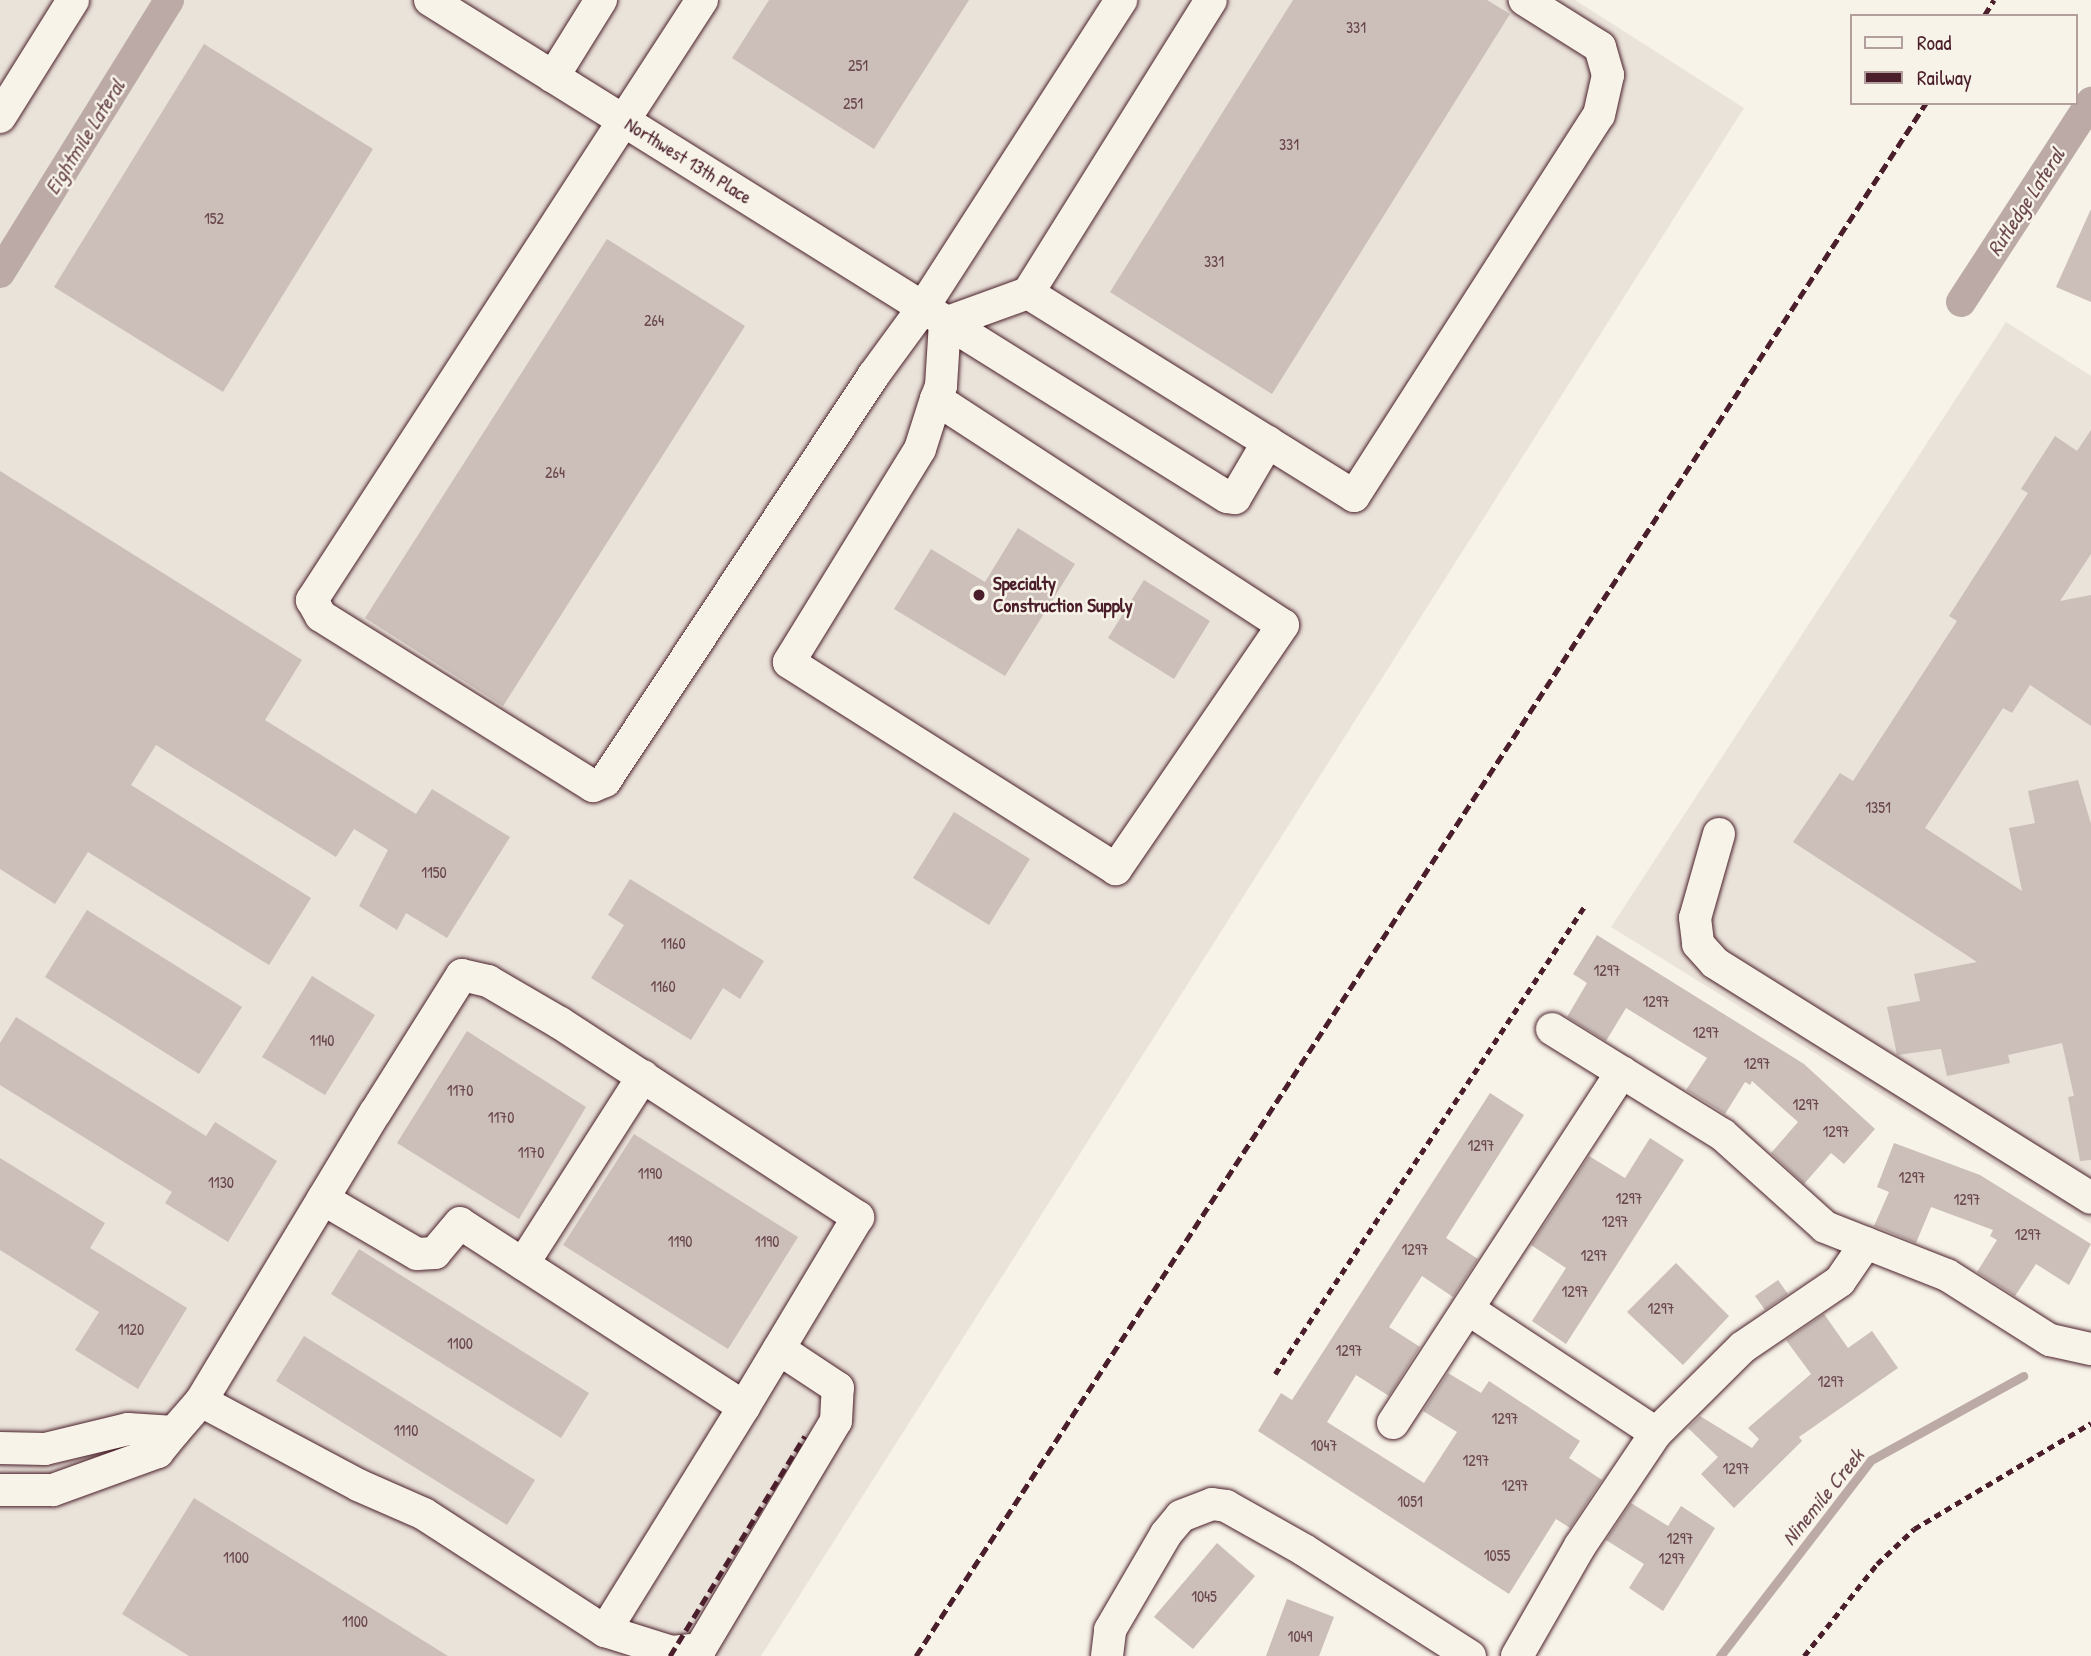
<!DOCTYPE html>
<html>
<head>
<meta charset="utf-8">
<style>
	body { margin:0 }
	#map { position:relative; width:2091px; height:1656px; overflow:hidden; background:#f7f3e8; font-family:"Patrick Hand",sans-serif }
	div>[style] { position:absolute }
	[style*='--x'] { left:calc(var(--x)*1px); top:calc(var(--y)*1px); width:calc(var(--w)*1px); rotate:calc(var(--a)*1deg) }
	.built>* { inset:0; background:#eae3da }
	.stream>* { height:9px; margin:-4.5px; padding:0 4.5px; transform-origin:4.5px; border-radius:4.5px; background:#bcaaa7 }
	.canal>* { height:30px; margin:-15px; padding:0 15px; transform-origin:15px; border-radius:15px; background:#bcaaa7 }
	.building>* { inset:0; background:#ccbfb9 }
	.path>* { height:4.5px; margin-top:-2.25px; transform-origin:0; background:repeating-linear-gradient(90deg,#4a1f2b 0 7px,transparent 0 12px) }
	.roads { filter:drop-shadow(0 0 2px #4a1f2b) drop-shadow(0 0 2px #4a1f2b) }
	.minor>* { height:32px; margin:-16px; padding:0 16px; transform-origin:16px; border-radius:16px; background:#f7f3e8 }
	.rail>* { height:5px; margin-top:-2.5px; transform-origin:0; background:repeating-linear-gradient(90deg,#4a1f2b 0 10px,transparent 0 15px) }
	.dots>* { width:19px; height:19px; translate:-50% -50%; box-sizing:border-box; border:4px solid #f7f3e8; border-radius:50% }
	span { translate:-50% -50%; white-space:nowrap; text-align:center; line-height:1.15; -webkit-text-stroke:5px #f7f3e8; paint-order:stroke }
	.number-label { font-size:16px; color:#6a474e }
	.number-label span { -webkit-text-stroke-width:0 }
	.street-label { font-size:19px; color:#4a1f2b }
	.poi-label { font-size:19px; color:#4a1f2b; font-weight:700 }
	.left { translate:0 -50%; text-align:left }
	.water-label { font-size:21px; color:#6c4950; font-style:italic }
	.legend { position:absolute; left:1850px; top:14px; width:228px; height:91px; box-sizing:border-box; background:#f7f3e8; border:2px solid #b29e9c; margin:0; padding:9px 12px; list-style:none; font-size:21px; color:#4a1f2b }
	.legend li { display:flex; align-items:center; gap:14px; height:35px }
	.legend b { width:35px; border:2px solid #b29e9c }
</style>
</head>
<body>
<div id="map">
	<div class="built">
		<i style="clip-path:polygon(0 0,1575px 0,1744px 108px,761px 1656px,0 1656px)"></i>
		<i style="clip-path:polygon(2006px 322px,2091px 376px,2091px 1224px,1611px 927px)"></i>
	</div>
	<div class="stream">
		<i style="--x:1720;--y:1656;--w:247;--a:-52.4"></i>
		<i style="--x:1871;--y:1460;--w:174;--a:-28.9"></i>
	</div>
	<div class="canal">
		<i style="--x:0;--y:273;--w:321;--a:-58.2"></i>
		<i style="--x:1961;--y:302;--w:239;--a:-57"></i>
	</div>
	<div class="building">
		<i style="clip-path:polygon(769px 0,969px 0,874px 149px,732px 58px)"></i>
		<i style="clip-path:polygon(1293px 0,1487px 0,1510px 14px,1272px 394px,1110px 292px)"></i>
		<i style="clip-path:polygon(204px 44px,373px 149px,223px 392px,54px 287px)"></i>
		<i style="clip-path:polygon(2091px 209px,2091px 302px,2056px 287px)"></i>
		<i style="clip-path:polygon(607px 239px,745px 326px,503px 706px,365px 618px)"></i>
		<i style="clip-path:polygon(2091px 430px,2091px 554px,2060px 601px,2091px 595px,2091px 726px,2030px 685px,2012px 713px,2003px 708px,1925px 828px,2022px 891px,2009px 828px,2035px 823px,2028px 791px,2078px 780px,2091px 824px,2091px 1160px,2080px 1161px,2068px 1097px,2074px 1096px,2062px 1043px,2008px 1055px,2010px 1063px,1947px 1076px,1941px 1049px,1897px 1055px,1887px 1007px,1920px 1001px,1914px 974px,1977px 962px,1793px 842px,1840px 773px,1853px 781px,1957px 621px,1949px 616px,2028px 493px,2021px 489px,2055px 436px,2077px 451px)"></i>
		<i style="clip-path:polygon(0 471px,302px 660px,265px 720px,416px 814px,432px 789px,510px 837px,447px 938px,406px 913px,397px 930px,359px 906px,388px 850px,354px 829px,336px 857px,156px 745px,131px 785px,311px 898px,269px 965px,88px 852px,55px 904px,0 869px)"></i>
		<i style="clip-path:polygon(1018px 528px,1075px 564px,1005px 676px,894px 609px,931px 549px,985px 582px)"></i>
		<i style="clip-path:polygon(1144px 580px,1210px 621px,1174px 679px,1108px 638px)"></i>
		<i style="clip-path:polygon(954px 812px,1030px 859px,989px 925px,913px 878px)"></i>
		<i style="clip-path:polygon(630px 879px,764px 961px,740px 999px,723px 988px,691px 1040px,591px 978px,624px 925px,608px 915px)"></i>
		<i style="clip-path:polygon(87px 910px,242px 1007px,199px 1074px,45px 977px)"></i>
		<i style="clip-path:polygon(1597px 935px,1804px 1064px,1875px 1129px,1844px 1164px,1831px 1153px,1804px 1184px,1771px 1153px,1798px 1122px,1752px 1081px,1750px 1085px,1745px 1082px,1725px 1114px,1686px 1090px,1707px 1058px,1626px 1008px,1606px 1041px,1567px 1017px,1587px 983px,1573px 974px)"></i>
		<i style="clip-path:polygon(312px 976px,375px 1015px,325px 1095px,262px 1057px)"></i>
		<i style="clip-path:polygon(16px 1017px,206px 1136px,215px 1122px,277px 1161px,228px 1242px,165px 1203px,172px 1192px,0 1085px,0 1043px)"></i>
		<i style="clip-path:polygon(467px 1031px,586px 1107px,519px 1219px,397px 1143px)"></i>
		<i style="clip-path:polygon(1490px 1093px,1524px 1115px,1446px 1238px,1478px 1259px,1453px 1297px,1422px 1276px,1389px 1327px,1420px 1347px,1389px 1396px,1356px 1375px,1327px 1422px,1424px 1483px,1457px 1432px,1423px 1411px,1448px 1373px,1481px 1393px,1489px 1381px,1580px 1441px,1569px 1458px,1602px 1480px,1570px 1528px,1556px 1519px,1509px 1594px,1258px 1431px,1281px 1393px,1292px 1400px)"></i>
		<i style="clip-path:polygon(634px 1134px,798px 1237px,728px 1349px,563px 1245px)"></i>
		<i style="clip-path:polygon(1650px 1138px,1684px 1160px,1566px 1344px,1532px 1321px,1566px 1268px,1531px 1245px,1589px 1156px,1625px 1178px)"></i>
		<i style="clip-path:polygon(1894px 1143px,1980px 1175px,2091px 1244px,2069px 1285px,2036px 1264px,2015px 1296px,1977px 1272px,1997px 1240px,1990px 1236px,1993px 1230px,1931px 1207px,1916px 1243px,1874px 1226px,1889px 1192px,1877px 1187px)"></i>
		<i style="clip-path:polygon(0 1158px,105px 1223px,90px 1248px,187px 1308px,138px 1389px,75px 1350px,99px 1312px,0 1250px)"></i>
		<i style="clip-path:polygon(359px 1249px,589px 1393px,561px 1438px,331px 1294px)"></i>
		<i style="clip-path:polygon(1676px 1263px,1729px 1316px,1683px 1365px,1627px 1312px)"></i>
		<i style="clip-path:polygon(1778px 1280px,1788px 1294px,1765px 1310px,1755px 1296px)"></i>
		<i style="clip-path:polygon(1824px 1314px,1848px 1348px,1872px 1331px,1898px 1368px,1799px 1437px,1802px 1441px,1734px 1508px,1701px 1474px,1718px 1457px,1688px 1428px,1700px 1416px,1752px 1448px,1759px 1439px,1748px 1428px,1811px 1374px,1786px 1340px)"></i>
		<i style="clip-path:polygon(304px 1336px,535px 1480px,507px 1525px,276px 1381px)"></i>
		<i style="clip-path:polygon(194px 1498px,448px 1656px,189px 1656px,122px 1614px)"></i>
		<i style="clip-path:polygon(1631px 1503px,1668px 1526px,1681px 1506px,1715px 1528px,1663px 1611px,1629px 1588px,1644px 1564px,1606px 1540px)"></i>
		<i style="clip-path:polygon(1217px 1543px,1255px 1576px,1193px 1649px,1154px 1617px)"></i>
		<i style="clip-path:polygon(1287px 1599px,1334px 1617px,1319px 1656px,1266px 1656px)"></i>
	</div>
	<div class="path">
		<i style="--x:1275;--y:1374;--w:560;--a:-56.51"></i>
		<i style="--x:1804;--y:1656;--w:117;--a:-51.6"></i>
		<i style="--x:1877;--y:1564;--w:51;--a:-43.4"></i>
		<i style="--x:1914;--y:1529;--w:206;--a:-30.9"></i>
	</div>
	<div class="roads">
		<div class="minor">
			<i style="--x:430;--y:0;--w:939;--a:31.95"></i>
			<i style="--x:1227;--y:497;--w:8;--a:7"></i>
			<i style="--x:1235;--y:498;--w:65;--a:-59.5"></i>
			<i style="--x:702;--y:0;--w:716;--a:123.02"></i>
			<i style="--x:312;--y:600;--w:18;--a:61"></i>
			<i style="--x:321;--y:616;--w:321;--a:32"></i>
			<i style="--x:593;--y:786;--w:13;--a:-23"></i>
			<i style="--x:605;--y:781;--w:486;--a:-56.5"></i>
			<i style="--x:873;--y:376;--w:83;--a:-53.8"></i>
			<i style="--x:922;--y:309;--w:368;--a:-57.2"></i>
			<i style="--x:553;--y:77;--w:91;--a:-58.1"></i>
			<i style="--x:0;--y:117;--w:138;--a:-58"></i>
			<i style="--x:1028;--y:293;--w:384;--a:31.9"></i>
			<i style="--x:1354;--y:496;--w:453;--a:-57.3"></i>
			<i style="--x:1599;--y:115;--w:41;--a:-77.3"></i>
			<i style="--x:1608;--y:75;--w:29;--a:-106"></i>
			<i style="--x:1600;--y:47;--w:89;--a:-147.9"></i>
			<i style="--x:945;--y:323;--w:88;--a:-19.9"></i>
			<i style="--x:1028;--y:293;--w:345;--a:-58"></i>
			<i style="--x:936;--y:399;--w:414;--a:33.1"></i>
			<i style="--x:1283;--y:625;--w:296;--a:124.4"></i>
			<i style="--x:1116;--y:869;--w:387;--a:-147.7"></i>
			<i style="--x:789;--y:662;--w:250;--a:-58.4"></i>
			<i style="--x:920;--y:449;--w:52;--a:-72.3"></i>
			<i style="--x:936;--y:399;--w:14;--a:-69"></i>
			<i style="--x:941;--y:386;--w:63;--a:-86.4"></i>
			<i style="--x:1719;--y:834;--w:87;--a:105.9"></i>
			<i style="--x:1695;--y:918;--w:26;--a:83"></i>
			<i style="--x:1698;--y:944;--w:25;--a:48"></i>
			<i style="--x:1715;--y:963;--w:443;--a:32"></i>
			<i style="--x:1552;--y:1029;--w:201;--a:31.8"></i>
			<i style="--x:1723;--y:1135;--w:137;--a:42"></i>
			<i style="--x:1825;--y:1227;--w:131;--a:21.5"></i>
			<i style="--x:1947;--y:1275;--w:122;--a:32.3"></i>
			<i style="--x:2050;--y:1340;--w:42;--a:12.4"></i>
			<i style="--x:523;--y:1264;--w:223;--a:-57.4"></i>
			<i style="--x:1468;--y:1309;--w:225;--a:33.4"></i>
			<i style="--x:201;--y:1401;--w:178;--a:28.1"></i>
			<i style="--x:358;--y:1485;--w:72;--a:23.7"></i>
			<i style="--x:424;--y:1514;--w:216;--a:32.9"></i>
			<i style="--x:605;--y:1631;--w:70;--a:17.4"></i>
			<i style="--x:672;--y:1652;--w:28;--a:-6"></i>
			<i style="--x:700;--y:1649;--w:265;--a:-59.2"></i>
			<i style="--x:836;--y:1421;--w:33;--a:-87"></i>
			<i style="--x:838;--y:1388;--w:71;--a:-146.5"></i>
			<i style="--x:1393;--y:1423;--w:419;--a:-56.9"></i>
			<i style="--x:174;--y:1432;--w:41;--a:-48.9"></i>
			<i style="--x:201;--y:1401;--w:336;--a:-58.9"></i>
			<i style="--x:375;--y:1113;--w:163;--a:-57.8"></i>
			<i style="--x:462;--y:975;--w:27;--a:13"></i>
			<i style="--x:488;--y:981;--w:83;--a:30.3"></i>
			<i style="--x:560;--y:1023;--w:356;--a:33.1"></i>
			<i style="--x:858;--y:1217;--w:222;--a:121"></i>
			<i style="--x:744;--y:1407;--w:338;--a:-147.1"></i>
			<i style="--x:460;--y:1223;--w:39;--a:130"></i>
			<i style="--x:435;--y:1253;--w:18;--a:177"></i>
			<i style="--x:417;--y:1254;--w:109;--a:-149.7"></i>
			<i style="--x:0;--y:1448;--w:45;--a:1.3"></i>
			<i style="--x:45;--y:1449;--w:85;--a:-13.5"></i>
			<i style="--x:128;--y:1429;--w:46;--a:3.7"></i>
			<i style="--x:174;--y:1432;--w:26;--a:129"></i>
			<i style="--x:158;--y:1452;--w:112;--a:160.1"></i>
			<i style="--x:53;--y:1490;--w:53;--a:180"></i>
			<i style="--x:605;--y:1631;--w:264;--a:-58.2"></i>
			<i style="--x:1107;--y:1656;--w:26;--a:-83"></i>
			<i style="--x:1110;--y:1630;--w:111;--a:-59.7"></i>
			<i style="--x:1166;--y:1534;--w:23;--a:-50"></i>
			<i style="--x:1181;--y:1516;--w:33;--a:-21"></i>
			<i style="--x:1212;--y:1504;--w:14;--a:8"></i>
			<i style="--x:1226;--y:1506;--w:90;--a:29.4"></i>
			<i style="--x:1304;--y:1550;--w:197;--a:32.6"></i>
			<i style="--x:1517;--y:1656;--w:127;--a:-60.2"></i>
			<i style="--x:1580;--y:1546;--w:136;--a:-56.1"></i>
			<i style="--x:1656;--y:1433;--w:122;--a:-44.7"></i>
			<i style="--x:1743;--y:1347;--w:117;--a:-34.2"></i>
			<i style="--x:1840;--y:1281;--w:46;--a:-55.6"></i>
		</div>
	</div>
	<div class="rail">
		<i style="--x:1984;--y:16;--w:19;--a:-58"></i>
		<i style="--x:670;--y:1656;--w:258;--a:-58.5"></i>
		<i style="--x:916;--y:1656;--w:1853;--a:-56.96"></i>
	</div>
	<div class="dots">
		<i style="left:979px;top:595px;background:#4a1f2b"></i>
	</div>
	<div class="number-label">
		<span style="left:1356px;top:27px">331</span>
		<span style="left:858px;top:65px">251</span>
		<span style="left:853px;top:103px">251</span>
		<span style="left:1289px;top:144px">331</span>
		<span style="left:214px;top:218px">152</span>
		<span style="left:1214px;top:261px">331</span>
		<span style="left:654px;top:320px">264</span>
		<span style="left:555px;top:472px">264</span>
		<span style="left:1878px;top:807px">1351</span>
		<span style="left:434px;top:872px">1150</span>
		<span style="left:673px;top:943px">1160</span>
		<span style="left:1607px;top:970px">1297</span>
		<span style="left:663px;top:986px">1160</span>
		<span style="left:1656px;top:1001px">1297</span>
		<span style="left:1706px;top:1032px">1297</span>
		<span style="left:322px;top:1040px">1140</span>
		<span style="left:1757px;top:1063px">1297</span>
		<span style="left:460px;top:1090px">1170</span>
		<span style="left:1806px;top:1104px">1297</span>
		<span style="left:501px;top:1117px">1170</span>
		<span style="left:1836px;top:1131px">1297</span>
		<span style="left:1481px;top:1145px">1297</span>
		<span style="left:531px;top:1152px">1170</span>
		<span style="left:650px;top:1173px">1190</span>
		<span style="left:1912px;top:1177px">1297</span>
		<span style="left:221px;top:1182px">1130</span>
		<span style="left:1629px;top:1198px">1297</span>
		<span style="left:1967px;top:1199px">1297</span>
		<span style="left:1615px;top:1221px">1297</span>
		<span style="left:2028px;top:1234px">1297</span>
		<span style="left:680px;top:1241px">1190</span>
		<span style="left:767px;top:1241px">1190</span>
		<span style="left:1415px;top:1249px">1297</span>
		<span style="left:1594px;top:1255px">1297</span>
		<span style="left:1575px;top:1291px">1297</span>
		<span style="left:1661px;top:1308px">1297</span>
		<span style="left:131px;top:1329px">1120</span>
		<span style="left:460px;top:1343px">1100</span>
		<span style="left:1349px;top:1350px">1297</span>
		<span style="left:1831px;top:1381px">1297</span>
		<span style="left:1505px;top:1418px">1297</span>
		<span style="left:406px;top:1430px">1110</span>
		<span style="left:1324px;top:1445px">1047</span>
		<span style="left:1476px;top:1460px">1297</span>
		<span style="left:1736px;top:1468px">1297</span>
		<span style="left:1515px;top:1485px">1297</span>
		<span style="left:1410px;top:1501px">1051</span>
		<span style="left:1680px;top:1538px">1297</span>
		<span style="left:1497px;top:1555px">1055</span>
		<span style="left:236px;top:1557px">1100</span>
		<span style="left:1672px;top:1558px">1297</span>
		<span style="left:1204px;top:1596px">1045</span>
		<span style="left:355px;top:1621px">1100</span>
		<span style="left:1300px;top:1636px">1049</span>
	</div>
	<div class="street-label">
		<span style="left:688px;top:161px;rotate:32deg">Northwest 13th Place</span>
	</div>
	<div class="poi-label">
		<span class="left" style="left:993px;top:595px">Specialty<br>Construction Supply</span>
	</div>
	<div class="water-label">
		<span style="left:85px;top:137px;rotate:-58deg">Eightmile Lateral</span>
		<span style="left:2026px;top:202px;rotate:-57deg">Rutledge Lateral</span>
		<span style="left:1823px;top:1497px;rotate:-51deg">Ninemile Creek</span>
	</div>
	<ul class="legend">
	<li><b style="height:9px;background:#f7f3e8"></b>Road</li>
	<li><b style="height:9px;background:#4a1f2b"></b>Railway</li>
	</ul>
</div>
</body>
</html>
